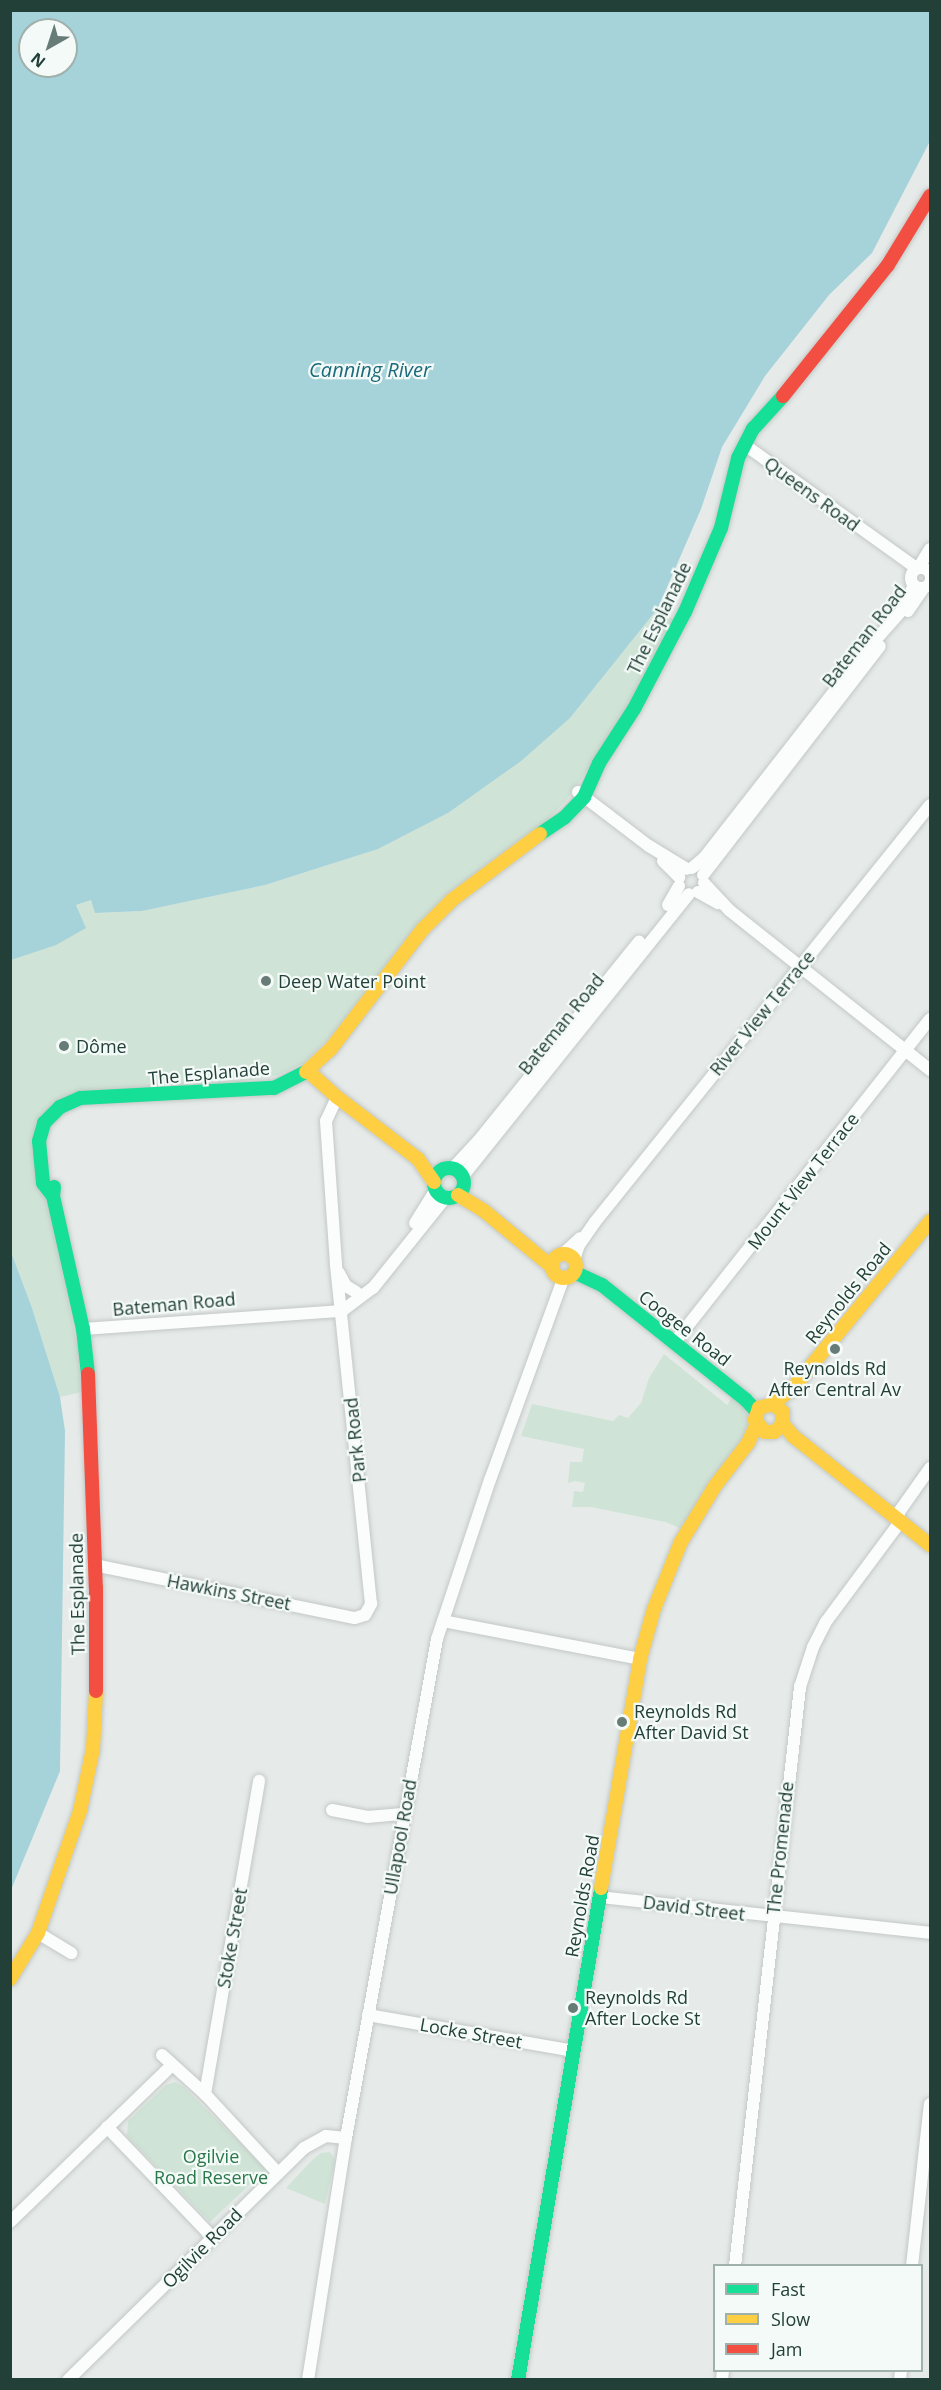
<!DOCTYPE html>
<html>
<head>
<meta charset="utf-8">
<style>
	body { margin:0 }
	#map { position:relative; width:941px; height:2390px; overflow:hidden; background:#e6ebe9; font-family:"Open Sans",sans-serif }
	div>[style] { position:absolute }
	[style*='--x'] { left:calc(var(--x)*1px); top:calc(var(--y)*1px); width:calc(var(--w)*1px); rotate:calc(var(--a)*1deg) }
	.green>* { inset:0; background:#cfe4d6 }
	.water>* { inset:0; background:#a6d2da }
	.roads { filter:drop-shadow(0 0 2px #c3c8c6) drop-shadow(0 0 2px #c3c8c6) }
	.street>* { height:12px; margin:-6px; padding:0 6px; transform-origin:6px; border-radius:6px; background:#fbfcfc }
	.street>.ring { margin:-6px; padding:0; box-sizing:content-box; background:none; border:12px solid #fbfcfc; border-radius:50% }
	.fast>* { height:14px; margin:-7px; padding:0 7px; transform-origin:7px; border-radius:7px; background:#16e098 }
	.fast>.ring { margin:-7px; padding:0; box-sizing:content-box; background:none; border:14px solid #16e098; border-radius:50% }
	.slow>* { height:14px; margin:-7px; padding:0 7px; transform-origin:7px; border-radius:7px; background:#ffcf43 }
	.slow>.ring { margin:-7px; padding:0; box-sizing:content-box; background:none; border:14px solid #ffcf43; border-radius:50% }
	.jam>* { height:14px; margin:-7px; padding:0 7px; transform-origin:7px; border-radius:7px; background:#f24e42 }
	.dots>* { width:16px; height:16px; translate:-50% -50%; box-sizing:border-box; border:3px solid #f4faf7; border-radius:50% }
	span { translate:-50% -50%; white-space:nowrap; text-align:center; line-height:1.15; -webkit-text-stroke:4.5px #f4faf7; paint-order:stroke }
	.street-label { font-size:18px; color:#224038 }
	.poi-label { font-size:18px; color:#224038 }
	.left { translate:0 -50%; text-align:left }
	.park-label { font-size:18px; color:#2b784b }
	.water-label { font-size:20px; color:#1b6b7d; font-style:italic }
	.frame { position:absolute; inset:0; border:12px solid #224038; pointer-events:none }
	.legend { position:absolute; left:713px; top:2264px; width:210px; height:108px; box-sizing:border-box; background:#f4faf7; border:2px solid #a0b0ab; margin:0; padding:8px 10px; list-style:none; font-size:18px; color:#224038 }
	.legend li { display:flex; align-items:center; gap:12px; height:30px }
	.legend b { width:30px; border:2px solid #a0b0ab }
	.north { position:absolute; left:18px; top:18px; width:60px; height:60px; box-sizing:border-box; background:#f4faf7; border:2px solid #a0b0ab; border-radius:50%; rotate:219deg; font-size:16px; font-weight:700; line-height:24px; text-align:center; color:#224038 }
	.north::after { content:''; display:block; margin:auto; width:21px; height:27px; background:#677c76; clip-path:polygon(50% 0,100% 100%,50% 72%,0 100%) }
</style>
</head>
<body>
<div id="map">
	<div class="green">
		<i style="clip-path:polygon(658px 608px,676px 622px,606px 743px,566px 801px,532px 835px,477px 874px,335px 1032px,304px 1063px,278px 1075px,228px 1084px,90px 1092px,46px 1123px,40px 1158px,86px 1391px,60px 1397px,32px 1308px,11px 1252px,11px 960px,85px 926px,76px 905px,91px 900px,95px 913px,142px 911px,265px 885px,378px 849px,448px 813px,570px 718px)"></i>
		<i style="clip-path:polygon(664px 1354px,727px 1405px,736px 1392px,757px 1424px,687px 1531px,665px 1522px,591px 1507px,572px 1507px,574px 1491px,583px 1492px,585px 1483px,575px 1481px,568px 1483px,570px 1462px,582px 1462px,584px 1449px,521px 1436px,532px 1404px,613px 1421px,619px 1415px,628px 1418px,641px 1403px,649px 1378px)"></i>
		<i style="clip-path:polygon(175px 2082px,184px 2087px,266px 2169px,210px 2222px,127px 2136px,128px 2121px,166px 2085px)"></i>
		<i style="clip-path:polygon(330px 2152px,335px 2160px,325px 2204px,286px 2188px,312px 2160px,321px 2153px)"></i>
	</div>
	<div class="water">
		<i style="clip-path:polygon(evenodd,11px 10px,930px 11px,930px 141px,872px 253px,829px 295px,765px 376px,722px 447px,701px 509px,658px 608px,570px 718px,521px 761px,448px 813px,378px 849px,265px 885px,142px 911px,95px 913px,91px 900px,76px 905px,86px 928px,56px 945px,11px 960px,11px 10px,30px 30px,66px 30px,66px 66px,30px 66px,30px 30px)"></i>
		<i style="clip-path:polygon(11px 1252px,32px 1308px,60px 1397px,65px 1431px,60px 1771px,11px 1890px)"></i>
	</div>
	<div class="roads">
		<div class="street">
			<i style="--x:745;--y:445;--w:209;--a:35.7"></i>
			<i style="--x:919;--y:567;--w:21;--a:-59"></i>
			<i class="ring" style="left:911px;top:568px;width:8px;height:8px"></i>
			<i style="--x:908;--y:611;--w:25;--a:-56"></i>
			<i style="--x:578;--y:792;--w:89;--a:37.3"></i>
			<i style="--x:649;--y:846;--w:44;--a:31.2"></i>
			<i style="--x:663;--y:861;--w:23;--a:45"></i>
			<i style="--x:692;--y:868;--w:16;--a:-40"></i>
			<i style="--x:704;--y:858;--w:260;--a:-52"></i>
			<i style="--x:864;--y:653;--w:60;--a:-48.4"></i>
			<i style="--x:904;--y:608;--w:25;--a:-67"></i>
			<i style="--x:703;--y:875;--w:289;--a:-52.3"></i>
			<i style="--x:704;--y:883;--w:37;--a:47"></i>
			<i style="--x:729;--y:910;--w:257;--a:38.5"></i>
			<i style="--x:698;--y:892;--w:23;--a:29"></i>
			<i style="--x:668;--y:905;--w:22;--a:-60"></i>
			<i style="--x:453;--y:1168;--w:38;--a:-47"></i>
			<i style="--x:479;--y:1140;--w:255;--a:-51.1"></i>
			<i style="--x:463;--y:1176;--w:361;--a:-51.3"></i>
			<i style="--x:415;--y:1223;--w:39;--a:-58"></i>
			<i style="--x:563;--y:1254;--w:23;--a:-43"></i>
			<i style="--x:574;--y:1260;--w:16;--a:-72"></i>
			<i style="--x:579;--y:1245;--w:28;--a:-55"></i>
			<i style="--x:595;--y:1222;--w:535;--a:-51.22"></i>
			<i style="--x:339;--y:1273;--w:15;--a:62"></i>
			<i style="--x:346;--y:1286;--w:12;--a:31"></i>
			<i style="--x:83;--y:1329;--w:260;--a:-4"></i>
			<i style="--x:342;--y:1311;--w:39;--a:-37"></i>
			<i style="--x:373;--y:1288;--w:117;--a:-51.3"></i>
			<i style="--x:674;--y:1343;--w:413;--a:-51.7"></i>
			<i style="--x:94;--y:1565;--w:266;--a:11.5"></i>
			<i style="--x:355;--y:1618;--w:10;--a:-17"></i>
			<i style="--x:365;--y:1615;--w:13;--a:-61"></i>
			<i style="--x:371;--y:1604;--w:342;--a:-95.9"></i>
			<i style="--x:336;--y:1264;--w:143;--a:-94"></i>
			<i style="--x:326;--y:1121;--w:26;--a:-65"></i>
			<i style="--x:443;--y:1621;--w:201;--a:10.9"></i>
			<i style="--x:332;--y:1810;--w:36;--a:11"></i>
			<i style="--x:367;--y:1817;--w:36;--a:-5"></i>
			<i style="--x:600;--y:1897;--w:332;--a:6.2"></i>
			<i style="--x:38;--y:1933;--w:39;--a:31"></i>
			<i style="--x:368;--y:2015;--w:209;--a:9.9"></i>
			<i style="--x:162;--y:2055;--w:58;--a:42.2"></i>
			<i style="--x:205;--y:2094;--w:108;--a:47.3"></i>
			<i style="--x:205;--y:2094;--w:318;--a:-80.2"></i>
			<i style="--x:107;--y:2127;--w:153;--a:46.3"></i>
			<i style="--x:10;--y:2222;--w:224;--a:-44.1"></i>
			<i style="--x:735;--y:2266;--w:583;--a:-83.59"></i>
			<i style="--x:800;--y:1687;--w:42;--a:-72"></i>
			<i style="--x:813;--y:1647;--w:27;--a:-63"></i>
			<i style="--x:825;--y:1623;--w:121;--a:-53.4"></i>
			<i style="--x:897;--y:1526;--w:14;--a:-82"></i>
			<i style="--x:899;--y:1512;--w:54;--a:-54.8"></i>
			<i style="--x:912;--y:2266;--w:163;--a:-83.7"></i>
			<i style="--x:68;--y:2380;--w:331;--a:-44.5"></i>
			<i style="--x:304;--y:2148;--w:25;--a:-29"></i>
			<i style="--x:326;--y:2136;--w:20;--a:6"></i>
			<i style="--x:308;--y:2380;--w:245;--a:-81.1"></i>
			<i style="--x:346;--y:2138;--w:507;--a:-79.66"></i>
			<i style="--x:437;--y:1639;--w:168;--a:-71.6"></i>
			<i style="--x:490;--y:1480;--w:216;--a:-70"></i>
			<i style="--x:722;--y:2380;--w:10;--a:-84"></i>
			<i style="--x:900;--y:2380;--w:10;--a:-84"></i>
		</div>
		<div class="fast">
			<i style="--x:540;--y:834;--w:29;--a:-34"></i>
			<i style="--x:564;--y:818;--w:29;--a:-46"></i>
			<i style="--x:584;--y:797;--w:37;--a:-66"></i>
			<i style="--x:599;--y:763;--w:64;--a:-57.1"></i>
			<i style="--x:634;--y:709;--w:110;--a:-62.3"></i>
			<i style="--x:685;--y:612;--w:91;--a:-66.8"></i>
			<i style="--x:721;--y:528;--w:72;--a:-76.3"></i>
			<i style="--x:738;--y:458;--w:33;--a:-63"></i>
			<i style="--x:753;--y:429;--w:45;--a:-47.7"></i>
			<i class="ring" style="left:434px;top:1168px;width:16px;height:16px"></i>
			<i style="--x:54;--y:1187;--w:9;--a:96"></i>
			<i style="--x:53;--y:1196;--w:136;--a:77.3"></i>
			<i style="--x:83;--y:1329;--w:45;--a:83.7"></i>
			<i style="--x:53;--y:1196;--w:16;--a:-128"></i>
			<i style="--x:43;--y:1183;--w:42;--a:-95.4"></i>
			<i style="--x:39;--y:1141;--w:19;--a:-74"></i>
			<i style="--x:44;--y:1123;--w:23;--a:-45"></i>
			<i style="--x:60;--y:1107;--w:22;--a:-24"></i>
			<i style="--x:80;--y:1098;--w:194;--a:-3"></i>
			<i style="--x:274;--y:1088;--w:36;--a:-27"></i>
			<i style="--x:574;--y:1272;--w:31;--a:25"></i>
			<i style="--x:602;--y:1285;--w:184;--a:38.6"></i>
			<i style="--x:746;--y:1400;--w:16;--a:47"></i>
			<i style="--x:518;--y:2380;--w:499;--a:-80.4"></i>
		</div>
		<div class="slow">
			<i style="--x:308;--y:1071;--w:39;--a:42"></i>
			<i style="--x:337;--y:1097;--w:102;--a:37.4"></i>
			<i style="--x:418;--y:1159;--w:28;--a:55"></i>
			<i style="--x:306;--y:1072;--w:33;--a:-43"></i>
			<i style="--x:330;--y:1050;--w:153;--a:-52.5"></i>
			<i style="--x:423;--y:929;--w:41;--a:-45"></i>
			<i style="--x:452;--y:900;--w:110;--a:-36.9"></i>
			<i style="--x:458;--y:1195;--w:29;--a:31"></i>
			<i style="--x:483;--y:1210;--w:89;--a:39.6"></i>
			<i class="ring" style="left:552px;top:1254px;width:10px;height:10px"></i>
			<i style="--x:773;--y:1404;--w:13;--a:39"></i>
			<i style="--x:783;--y:1412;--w:12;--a:90"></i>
			<i style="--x:783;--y:1424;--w:12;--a:138"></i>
			<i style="--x:774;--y:1432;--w:9;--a:180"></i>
			<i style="--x:765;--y:1432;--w:16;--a:-130"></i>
			<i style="--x:755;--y:1420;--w:13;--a:-72"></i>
			<i style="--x:759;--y:1408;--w:15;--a:-16"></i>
			<i style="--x:773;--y:1404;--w:26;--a:-39"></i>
			<i style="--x:793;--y:1388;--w:216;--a:-50.6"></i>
			<i style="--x:783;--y:1424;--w:16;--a:50"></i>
			<i style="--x:793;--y:1436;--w:175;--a:38.5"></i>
			<i style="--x:601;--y:1888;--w:232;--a:-80.3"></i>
			<i style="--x:640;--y:1659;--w:52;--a:-74.4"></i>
			<i style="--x:654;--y:1609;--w:72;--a:-68.1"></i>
			<i style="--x:681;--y:1542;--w:66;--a:-58.7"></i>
			<i style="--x:715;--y:1486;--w:54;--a:-52.5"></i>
			<i style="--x:748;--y:1443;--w:21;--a:-65"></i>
			<i style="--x:10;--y:1979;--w:54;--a:-58.7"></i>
			<i style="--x:38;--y:1933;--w:129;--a:-71"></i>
			<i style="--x:80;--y:1811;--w:63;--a:-78.2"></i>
			<i style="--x:93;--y:1749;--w:58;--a:-87"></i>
		</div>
		<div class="jam">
			<i style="--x:783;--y:396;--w:168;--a:-51.3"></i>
			<i style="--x:888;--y:265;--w:81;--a:-58.7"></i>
			<i style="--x:88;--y:1374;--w:214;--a:87.9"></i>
			<i style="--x:96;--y:1588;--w:103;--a:90"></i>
		</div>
	</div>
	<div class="dots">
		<i style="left:266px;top:981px;background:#677c76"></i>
		<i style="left:64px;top:1046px;background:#677c76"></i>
		<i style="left:835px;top:1349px;background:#677c76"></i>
		<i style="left:622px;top:1722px;background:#677c76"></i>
		<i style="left:573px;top:2008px;background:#677c76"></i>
	</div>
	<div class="street-label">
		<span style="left:812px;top:494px;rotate:36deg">Queens Road</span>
		<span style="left:659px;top:618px;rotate:-64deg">The Esplanade</span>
		<span style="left:864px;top:636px;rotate:-52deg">Bateman Road</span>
		<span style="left:762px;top:1013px;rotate:-51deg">River View Terrace</span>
		<span style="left:561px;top:1024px;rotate:-51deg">Bateman Road</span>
		<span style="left:209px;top:1073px;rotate:-5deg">The Esplanade</span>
		<span style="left:803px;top:1181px;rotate:-52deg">Mount View Terrace</span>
		<span style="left:848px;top:1293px;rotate:-51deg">Reynolds Road</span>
		<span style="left:174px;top:1304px;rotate:-5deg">Bateman Road</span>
		<span style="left:685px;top:1328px;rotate:38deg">Coogee Road</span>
		<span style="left:355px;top:1440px;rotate:-96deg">Park Road</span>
		<span style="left:229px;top:1592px;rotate:11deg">Hawkins Street</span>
		<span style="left:77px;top:1594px;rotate:-91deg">The Esplanade</span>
		<span style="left:400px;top:1837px;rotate:-80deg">Ullapool Road</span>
		<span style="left:780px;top:1848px;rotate:-84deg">The Promenade</span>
		<span style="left:582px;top:1896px;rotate:-80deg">Reynolds Road</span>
		<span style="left:694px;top:1908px;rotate:7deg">David Street</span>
		<span style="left:232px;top:1938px;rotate:-80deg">Stoke Street</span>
		<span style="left:471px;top:2033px;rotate:10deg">Locke Street</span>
		<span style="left:202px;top:2248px;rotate:-45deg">Ogilvie Road</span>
	</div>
	<div class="poi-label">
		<span class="left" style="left:278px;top:981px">Deep Water Point</span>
		<span class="left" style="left:76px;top:1046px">Dôme</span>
		<span style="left:835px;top:1379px">Reynolds Rd<br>After Central Av</span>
		<span class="left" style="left:634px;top:1722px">Reynolds Rd<br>After David St</span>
		<span class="left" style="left:585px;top:2008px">Reynolds Rd<br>After Locke St</span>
	</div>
	<div class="park-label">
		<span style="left:211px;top:2167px">Ogilvie<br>Road Reserve</span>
	</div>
	<div class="water-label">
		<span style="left:370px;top:369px">Canning River</span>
	</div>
	<div class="frame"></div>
	<ul class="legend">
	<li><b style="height:8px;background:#16e098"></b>Fast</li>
	<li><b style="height:8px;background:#ffcf43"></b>Slow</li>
	<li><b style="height:8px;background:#f24e42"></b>Jam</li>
	</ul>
	<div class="north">N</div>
</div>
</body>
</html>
